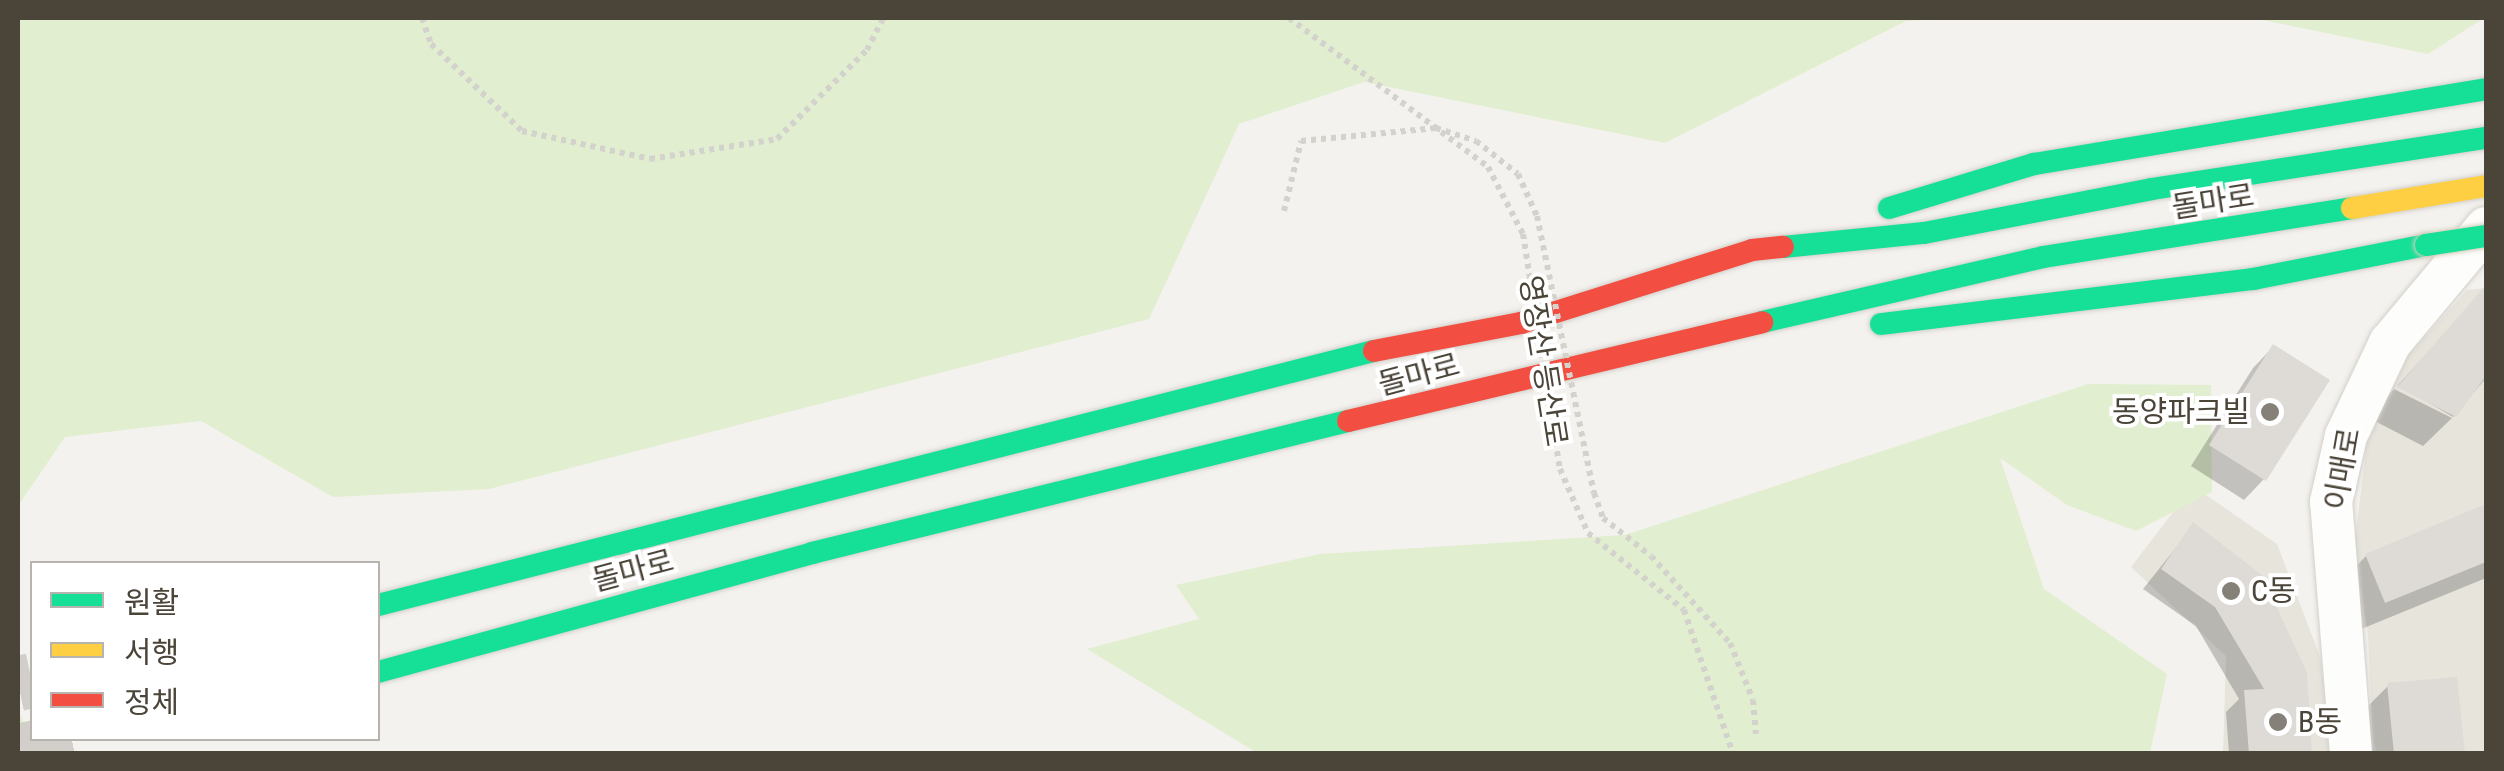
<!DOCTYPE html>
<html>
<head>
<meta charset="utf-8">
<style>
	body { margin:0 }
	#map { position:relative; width:2504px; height:771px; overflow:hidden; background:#f4f2ee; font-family:"Roboto Condensed","Noto Sans KR",sans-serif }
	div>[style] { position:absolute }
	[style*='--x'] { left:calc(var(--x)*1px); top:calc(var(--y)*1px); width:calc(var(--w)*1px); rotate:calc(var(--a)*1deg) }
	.residential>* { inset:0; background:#e7e4dc }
	.green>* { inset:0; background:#e1eecf }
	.shadow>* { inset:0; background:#0003 }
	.building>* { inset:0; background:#dedbd6 }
	.primary-tunnel>* { height:55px; margin-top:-27.5px; transform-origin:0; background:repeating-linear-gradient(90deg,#d2cfca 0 55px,transparent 0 83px) }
	.path>* { height:6px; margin-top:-3px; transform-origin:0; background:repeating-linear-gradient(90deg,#d3d2cc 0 5px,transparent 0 10px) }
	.roads { filter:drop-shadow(0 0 2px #d2d0cb) drop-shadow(0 0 2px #d2d0cb) }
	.street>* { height:42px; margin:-21px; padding:0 21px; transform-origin:21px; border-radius:21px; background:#fdfdfc }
	.fast>* { height:22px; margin:-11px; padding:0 11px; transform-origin:11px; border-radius:11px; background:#16e098 }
	.slow>* { height:22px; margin:-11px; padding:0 11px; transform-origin:11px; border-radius:11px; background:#ffcf43 }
	.jam>* { height:22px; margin:-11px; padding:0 11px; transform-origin:11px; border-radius:11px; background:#f24e42 }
	.path-bridge>* { height:6px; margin-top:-3px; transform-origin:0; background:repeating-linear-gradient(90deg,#d3d2cc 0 5px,transparent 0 10px) }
	.bridges { filter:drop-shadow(0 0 2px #d6cebb) drop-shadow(0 0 2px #d6cebb) }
	.fast-bridge>* { height:22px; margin:-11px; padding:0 11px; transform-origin:11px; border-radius:11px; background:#16e098 }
	.dots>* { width:28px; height:28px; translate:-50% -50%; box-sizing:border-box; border:5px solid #fff; border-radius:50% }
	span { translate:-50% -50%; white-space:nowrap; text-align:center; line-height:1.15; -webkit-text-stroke:8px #fff; paint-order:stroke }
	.street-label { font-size:30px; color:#4b4439 }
	.poi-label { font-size:30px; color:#4b4439 }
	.right { translate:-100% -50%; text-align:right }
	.left { translate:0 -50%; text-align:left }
	.frame { position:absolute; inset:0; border:20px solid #4b4439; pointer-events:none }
	.legend { position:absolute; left:30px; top:561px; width:350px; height:180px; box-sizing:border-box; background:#fff; border:2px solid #b7b4b0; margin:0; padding:12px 18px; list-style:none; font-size:30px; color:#4b4439 }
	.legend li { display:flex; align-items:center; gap:20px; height:50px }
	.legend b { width:50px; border:2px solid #b7b4b0 }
</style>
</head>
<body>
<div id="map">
	<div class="residential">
		<i style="clip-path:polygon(2486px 288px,2486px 753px,2373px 753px,2368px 635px,2354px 550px,2367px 440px,2385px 381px,2467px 290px)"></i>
		<i style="clip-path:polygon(2193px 486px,2277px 544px,2321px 659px,2331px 753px,2223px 753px,2226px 656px,2131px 567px)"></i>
	</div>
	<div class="green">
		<i style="clip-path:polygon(18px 18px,1960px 18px,1906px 21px,1665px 143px,1364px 82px,1239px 124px,1149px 319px,489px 489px,333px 497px,201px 421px,65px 437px,18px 506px)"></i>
		<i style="clip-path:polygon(2253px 18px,2484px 18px,2428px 54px)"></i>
		<i style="clip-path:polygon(2088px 384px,2211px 385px,2212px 492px,2136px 531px,2067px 505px,2000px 458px,2044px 589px,2167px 674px,2150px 753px,1257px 753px,1087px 649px,1199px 619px,1176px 585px,1320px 554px,1625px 535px)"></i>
		<i style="clip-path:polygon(18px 711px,32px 738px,53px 753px,18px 753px)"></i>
	</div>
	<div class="shadow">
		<i style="clip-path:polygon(2473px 303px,2486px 303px,2486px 378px,2453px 417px,2398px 385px)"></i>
		<i style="clip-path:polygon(2273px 347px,2264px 479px,2244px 500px,2191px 466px,2253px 368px)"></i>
		<i style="clip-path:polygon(2394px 389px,2452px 418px,2423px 446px,2369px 418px)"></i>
		<i style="clip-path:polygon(2486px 507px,2486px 578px,2354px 632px,2336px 587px,2366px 556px)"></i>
		<i style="clip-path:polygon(2194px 525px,2309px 754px,2229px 754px,2226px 712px,2239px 699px,2196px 626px,2143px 589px)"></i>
		<i style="clip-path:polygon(2388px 686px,2462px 754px,2362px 754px,2358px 716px)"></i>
	</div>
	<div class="building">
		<i style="clip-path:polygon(2486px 285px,2486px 376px,2456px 417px,2397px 387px)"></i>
		<i style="clip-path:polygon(2273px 344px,2330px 380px,2266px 481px,2209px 445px)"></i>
		<i style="clip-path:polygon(2486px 504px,2486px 562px,2385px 603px,2365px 554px)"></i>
		<i style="clip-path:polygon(2193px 522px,2262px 575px,2307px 673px,2312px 754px,2249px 754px,2244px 690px,2264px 689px,2215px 607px,2161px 569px)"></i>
		<i style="clip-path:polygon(2457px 677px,2465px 754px,2394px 754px,2387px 683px)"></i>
	</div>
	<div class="primary-tunnel">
		<i style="--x:18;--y:683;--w:14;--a:-12"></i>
		<i style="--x:18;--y:751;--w:61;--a:-12.2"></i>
	</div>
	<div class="path">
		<i style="--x:422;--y:18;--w:28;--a:71"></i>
		<i style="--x:431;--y:44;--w:126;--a:43.7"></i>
		<i style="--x:522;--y:131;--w:131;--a:12.3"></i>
		<i style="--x:650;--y:159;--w:129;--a:-8.9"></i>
		<i style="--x:777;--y:139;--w:127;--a:-44.7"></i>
		<i style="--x:867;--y:50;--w:36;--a:-63"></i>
		<i style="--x:1289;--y:18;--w:249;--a:36.8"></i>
		<i style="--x:1488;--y:167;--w:76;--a:62.4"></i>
		<i style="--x:1284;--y:211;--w:72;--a:-76.3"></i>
		<i style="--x:1301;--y:141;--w:136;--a:-5.5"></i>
		<i style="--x:1436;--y:128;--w:42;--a:18"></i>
		<i style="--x:1476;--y:141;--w:53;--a:38.2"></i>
		<i style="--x:1518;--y:174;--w:46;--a:65.7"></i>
		<i style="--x:1560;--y:469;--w:70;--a:66.4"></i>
		<i style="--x:1588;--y:533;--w:123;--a:38.7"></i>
		<i style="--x:1684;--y:610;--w:152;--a:71.2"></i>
		<i style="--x:1594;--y:493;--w:27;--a:70"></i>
		<i style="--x:1603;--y:518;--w:61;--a:38.4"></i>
		<i style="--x:1651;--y:556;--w:118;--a:47.8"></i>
		<i style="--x:1730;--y:643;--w:61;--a:68"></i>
		<i style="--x:1753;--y:700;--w:34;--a:85"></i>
	</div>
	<div class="roads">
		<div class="street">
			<i style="--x:2351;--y:754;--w:253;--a:-94.5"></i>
			<i style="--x:2331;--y:502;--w:68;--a:-77.2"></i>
			<i style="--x:2346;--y:436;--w:103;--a:-64.7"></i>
			<i style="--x:2390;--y:343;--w:150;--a:-50.1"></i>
		</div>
		<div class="fast">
			<i style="--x:1889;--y:208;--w:152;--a:-16.9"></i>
			<i style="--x:2034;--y:164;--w:458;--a:-9.4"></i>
			<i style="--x:1783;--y:247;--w:142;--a:-5.7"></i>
			<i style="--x:1924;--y:233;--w:232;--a:-10.9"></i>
			<i style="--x:2152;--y:189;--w:338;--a:-8.7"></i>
			<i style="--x:1762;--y:322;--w:289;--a:-13"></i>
			<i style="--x:2044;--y:257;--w:312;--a:-9"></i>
			<i style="--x:1881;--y:324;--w:375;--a:-6.9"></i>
			<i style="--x:2253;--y:279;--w:176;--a:-11.1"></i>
			<i style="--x:378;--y:605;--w:1028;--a:-14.31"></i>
			<i style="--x:378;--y:672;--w:450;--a:-15.3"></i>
			<i style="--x:812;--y:553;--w:552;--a:-13.83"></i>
		</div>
		<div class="slow">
			<i style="--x:2352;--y:208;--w:136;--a:-9.3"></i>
		</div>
		<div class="jam">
			<i style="--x:1374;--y:351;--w:150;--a:-10.8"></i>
			<i style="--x:1521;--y:323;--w:242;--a:-17.5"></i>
			<i style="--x:1752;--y:250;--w:31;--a:-6"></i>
			<i style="--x:1348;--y:421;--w:426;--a:-13.4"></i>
		</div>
	</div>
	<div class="path-bridge">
		<i style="--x:1537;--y:216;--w:283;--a:78.4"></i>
		<i style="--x:1523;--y:234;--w:238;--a:81.1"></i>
	</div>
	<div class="bridges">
		<div class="fast-bridge">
			<i style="--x:2426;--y:245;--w:61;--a:-8.5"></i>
		</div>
	</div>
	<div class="dots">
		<i style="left:2270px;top:412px;background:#868178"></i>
		<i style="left:2231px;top:591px;background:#868178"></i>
		<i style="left:2278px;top:722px;background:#868178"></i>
	</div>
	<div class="street-label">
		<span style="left:2213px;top:202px;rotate:-9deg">돌마로</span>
		<span style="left:1543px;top:361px;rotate:81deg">영장산 등산로</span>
		<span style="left:1419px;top:375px;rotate:-15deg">돌마로</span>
		<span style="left:2343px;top:469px;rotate:-80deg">이매로</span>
		<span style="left:633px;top:571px;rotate:-15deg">돌마로</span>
	</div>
	<div class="poi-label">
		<span class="right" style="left:2250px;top:412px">동양파크빌</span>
		<span class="left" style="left:2251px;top:591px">C동</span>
		<span class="left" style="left:2298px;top:722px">B동</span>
	</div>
	<div class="frame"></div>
	<ul class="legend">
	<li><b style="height:12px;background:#16e098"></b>원활</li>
	<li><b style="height:12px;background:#ffcf43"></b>서행</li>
	<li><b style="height:12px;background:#f24e42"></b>정체</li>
	</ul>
</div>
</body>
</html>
